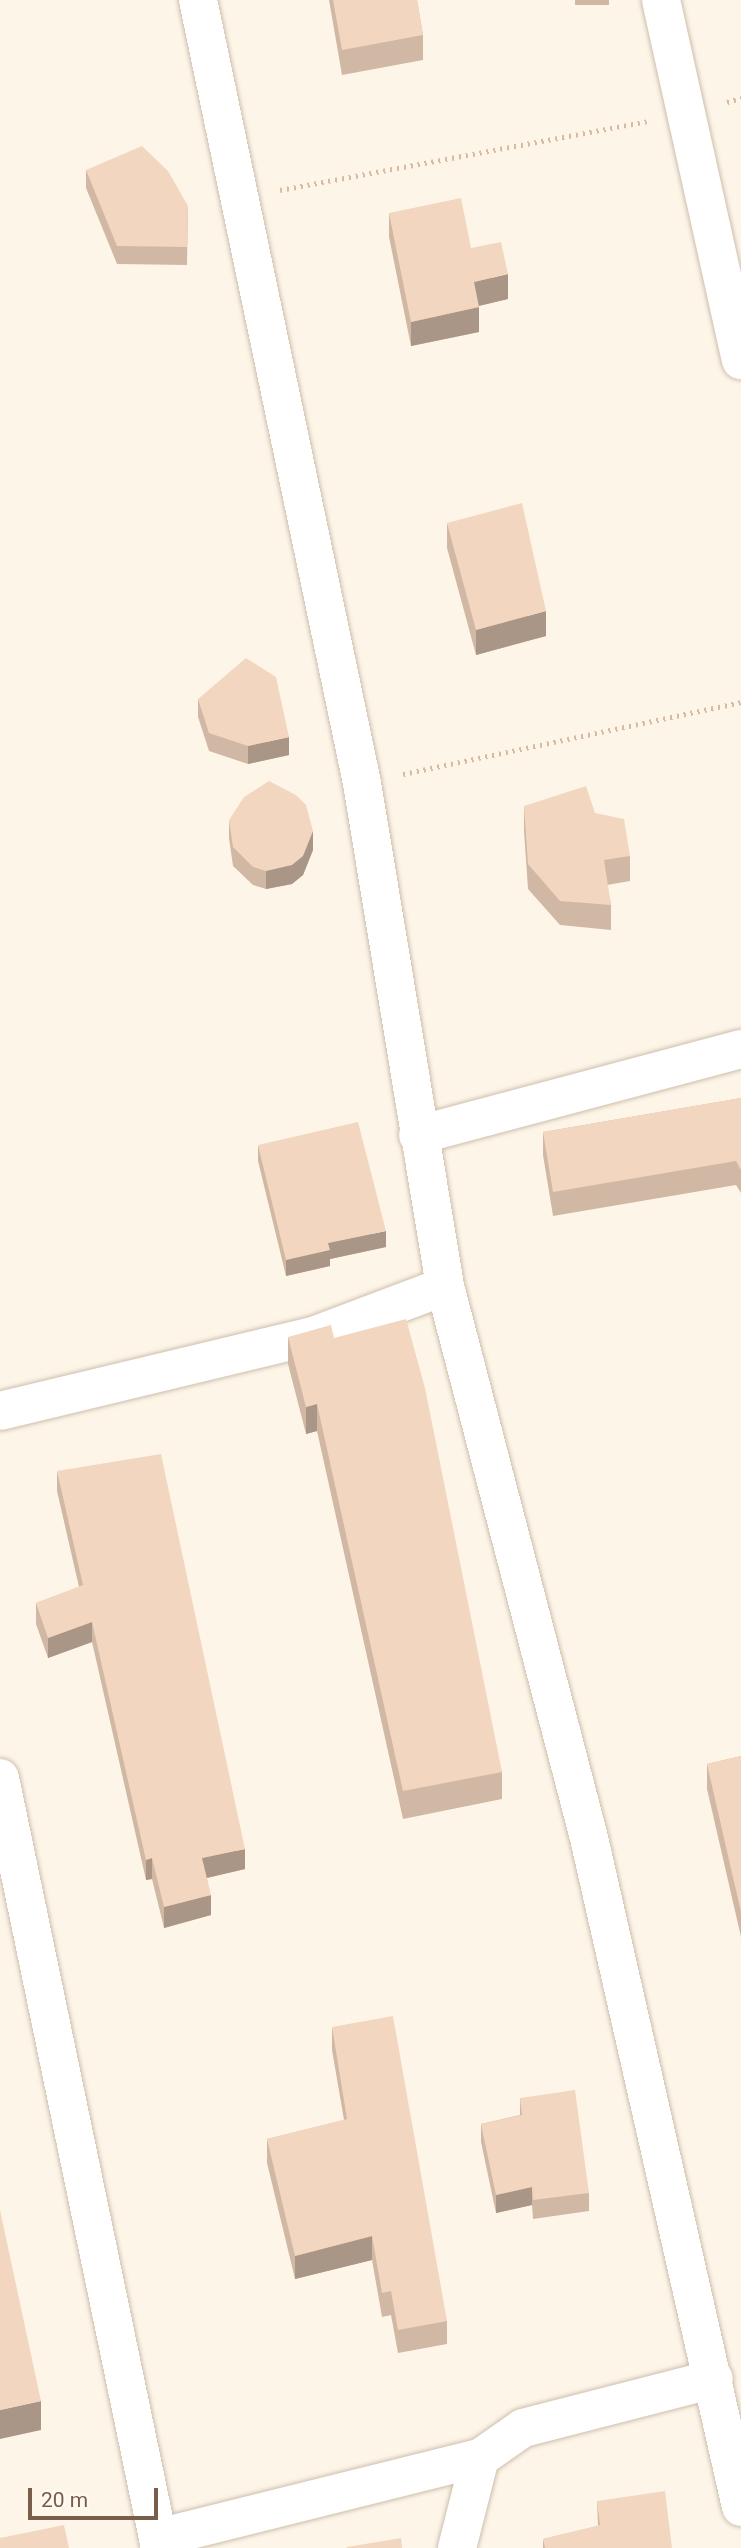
<!DOCTYPE html>
<html>
<head>
<meta charset="utf-8">
<style>
	body { margin:0 }
	#map { position:relative; width:741px; height:2548px; overflow:hidden; background:#fdf6e8; font-family:Roboto,sans-serif }
	div>[style] { position:absolute }
	[style*='--x'] { left:calc(var(--x)*1px); top:calc(var(--y)*1px); width:calc(var(--w)*1px); rotate:calc(var(--a)*1deg) }
	.path>* { height:4.5px; margin-top:-2.25px; transform-origin:0; background:repeating-linear-gradient(90deg,#d8b9a1 0 2px,transparent 0 7px) }
	.roads { filter:drop-shadow(0 0 2px #cfbead) drop-shadow(0 0 2px #cfbead) }
	.minor>* { height:38px; margin:-19px; padding:0 19px; transform-origin:19px; border-radius:19px; background:#fff }
	.wall>* { inset:0; background:#d1b8a4 }
	.shaded-wall>* { inset:0; background:#aa9686 }
	.building>* { inset:0; background:#f3d6bf }
	span { translate:-50% -50%; white-space:nowrap; text-align:center; line-height:1.15; -webkit-text-stroke:6px #fff9ef; paint-order:stroke }
	.scale { position:absolute; left:28px; top:2488px; width:130px; height:32px; box-sizing:border-box; border:4px solid #785d4b; border-top:0; padding-left:9px; font-size:21px; line-height:24px; white-space:nowrap; color:#785d4b; -webkit-text-stroke:5px #fff9ef; paint-order:stroke }
</style>
</head>
<body>
<div id="map">
	<div class="path">
		<i style="--x:727;--y:102;--w:15;--a:-16"></i>
		<i style="--x:280;--y:190;--w:373;--a:-10.6"></i>
		<i style="--x:403;--y:774;--w:346;--a:-12"></i>
	</div>
	<div class="roads">
		<div class="minor">
			<i style="--x:661;--y:0;--w:369;--a:77.5"></i>
			<i style="--x:418;--y:1135;--w:334;--a:-14.9"></i>
			<i style="--x:445;--y:1286;--w:570;--a:75.38"></i>
			<i style="--x:589;--y:1838;--w:686;--a:77.2"></i>
			<i style="--x:0;--y:1411;--w:322;--a:-13.5"></i>
			<i style="--x:313;--y:1336;--w:141;--a:-20.7"></i>
			<i style="--x:445;--y:1286;--w:510;--a:-99.37"></i>
			<i style="--x:362;--y:783;--w:800;--a:-101.83"></i>
			<i style="--x:0;--y:1778;--w:786;--a:78.26"></i>
			<i style="--x:158;--y:2538;--w:332;--a:-14"></i>
			<i style="--x:457;--y:2548;--w:93;--a:-75.7"></i>
			<i style="--x:480;--y:2458;--w:52;--a:-34.9"></i>
			<i style="--x:523;--y:2428;--w:197;--a:-14.4"></i>
		</div>
	</div>
	<div class="wall">
		<i style="clip-path:polygon(329px 0,417px 0,423px 35px,423px 60px,342px 75px)"></i>
		<i style="clip-path:polygon(575px 0,609px 0,609px 5px,575px 5px)"></i>
		<i style="clip-path:polygon(86px 170px,188px 206px,187px 265px,117px 264px,86px 188px)"></i>
		<i style="clip-path:polygon(389px 213px,471px 248px,508px 299px,479px 306px,479px 332px,411px 346px,389px 237px)"></i>
		<i style="clip-path:polygon(447px 523px,546px 636px,476px 655px,447px 548px)"></i>
		<i style="clip-path:polygon(198px 699px,289px 755px,248px 764px,209px 751px,198px 717px)"></i>
		<i style="clip-path:polygon(524px 806px,595px 813px,630px 856px,630px 881px,607px 885px,611px 905px,611px 930px,560px 925px,528px 889px,524px 831px)"></i>
		<i style="clip-path:polygon(229px 820px,313px 850px,303px 875px,292px 884px,266px 889px,253px 885px,233px 866px,229px 838px)"></i>
		<i style="clip-path:polygon(741px 1098px,741px 1193px,736px 1185px,553px 1216px,543px 1155px,543px 1132px)"></i>
		<i style="clip-path:polygon(258px 1145px,386px 1247px,330px 1259px,330px 1266px,286px 1276px,258px 1161px)"></i>
		<i style="clip-path:polygon(288px 1337px,334px 1338px,502px 1772px,502px 1799px,403px 1819px,317px 1431px,306px 1434px,288px 1364px)"></i>
		<i style="clip-path:polygon(57px 1471px,245px 1869px,207px 1878px,211px 1915px,164px 1928px,152px 1879px,146px 1880px,92px 1642px,48px 1658px,36px 1624px,36px 1603px,79px 1587px,57px 1491px)"></i>
		<i style="clip-path:polygon(741px 1756px,741px 1937px,707px 1789px,707px 1764px)"></i>
		<i style="clip-path:polygon(332px 2027px,447px 2321px,447px 2344px,398px 2353px,391px 2315px,382px 2317px,372px 2260px,295px 2279px,267px 2163px,267px 2139px,344px 2120px,332px 2050px)"></i>
		<i style="clip-path:polygon(520px 2098px,589px 2193px,589px 2211px,533px 2219px,532px 2205px,496px 2213px,481px 2142px,481px 2124px,520px 2115px)"></i>
		<i style="clip-path:polygon(597px 2501px,672px 2548px,543px 2548px,543px 2539px,598px 2526px)"></i>
	</div>
	<div class="shaded-wall">
		<i style="clip-path:polygon(508px 274px,508px 299px,474px 307px,474px 282px)"></i>
		<i style="clip-path:polygon(479px 307px,479px 332px,411px 346px,411px 322px)"></i>
		<i style="clip-path:polygon(546px 611px,546px 636px,476px 655px,476px 630px)"></i>
		<i style="clip-path:polygon(289px 737px,289px 755px,248px 764px,248px 746px)"></i>
		<i style="clip-path:polygon(313px 831px,313px 850px,303px 875px,292px 884px,266px 889px,266px 871px)"></i>
		<i style="clip-path:polygon(386px 1231px,386px 1247px,330px 1259px,330px 1266px,286px 1276px,286px 1260px,328px 1243px)"></i>
		<i style="clip-path:polygon(317px 1404px,317px 1431px,306px 1434px,306px 1407px)"></i>
		<i style="clip-path:polygon(92px 1622px,92px 1642px,48px 1658px,48px 1638px)"></i>
		<i style="clip-path:polygon(245px 1849px,245px 1869px,202px 1879px,202px 1858px)"></i>
		<i style="clip-path:polygon(152px 1858px,152px 1879px,146px 1880px,146px 1860px)"></i>
		<i style="clip-path:polygon(211px 1895px,211px 1915px,164px 1928px,164px 1907px)"></i>
		<i style="clip-path:polygon(532px 2187px,532px 2205px,496px 2213px,496px 2195px)"></i>
		<i style="clip-path:polygon(372px 2236px,372px 2260px,295px 2279px,295px 2256px)"></i>
		<i style="clip-path:polygon(41px 2401px,41px 2430px,0 2439px,0 2410px)"></i>
	</div>
	<div class="building">
		<i style="clip-path:polygon(333px 0,417px 0,423px 35px,342px 50px)"></i>
		<i style="clip-path:polygon(142px 146px,168px 171px,188px 206px,187px 247px,117px 246px,86px 170px)"></i>
		<i style="clip-path:polygon(461px 198px,471px 248px,501px 242px,508px 274px,474px 282px,479px 307px,411px 322px,389px 213px)"></i>
		<i style="clip-path:polygon(522px 503px,546px 611px,476px 630px,447px 523px)"></i>
		<i style="clip-path:polygon(246px 658px,276px 677px,289px 737px,248px 746px,209px 733px,198px 699px)"></i>
		<i style="clip-path:polygon(269px 781px,296px 795px,306px 805px,313px 831px,303px 856px,292px 865px,266px 871px,253px 867px,233px 847px,229px 820px,244px 797px)"></i>
		<i style="clip-path:polygon(586px 786px,595px 813px,624px 819px,630px 856px,604px 860px,611px 905px,560px 901px,528px 864px,524px 806px)"></i>
		<i style="clip-path:polygon(741px 1098px,741px 1170px,736px 1161px,553px 1192px,543px 1132px)"></i>
		<i style="clip-path:polygon(358px 1122px,386px 1231px,328px 1243px,330px 1250px,286px 1260px,258px 1145px)"></i>
		<i style="clip-path:polygon(406px 1319px,425px 1388px,502px 1772px,403px 1791px,317px 1404px,306px 1407px,288px 1337px,331px 1325px,334px 1338px)"></i>
		<i style="clip-path:polygon(161px 1454px,245px 1849px,202px 1858px,211px 1895px,164px 1907px,152px 1858px,146px 1860px,92px 1622px,48px 1638px,36px 1603px,83px 1585px,57px 1471px)"></i>
		<i style="clip-path:polygon(741px 1756px,741px 1912px,707px 1764px)"></i>
		<i style="clip-path:polygon(393px 2016px,447px 2321px,398px 2330px,391px 2291px,382px 2293px,372px 2236px,295px 2256px,267px 2139px,347px 2119px,332px 2027px)"></i>
		<i style="clip-path:polygon(575px 2090px,589px 2193px,533px 2200px,532px 2187px,496px 2195px,481px 2124px,522px 2115px,520px 2098px)"></i>
		<i style="clip-path:polygon(0 2210px,41px 2401px,0 2410px)"></i>
		<i style="clip-path:polygon(665px 2491px,672px 2548px,545px 2548px,543px 2539px,600px 2525px,597px 2501px)"></i>
		<i style="clip-path:polygon(64px 2525px,69px 2548px,0 2548px,0 2538px)"></i>
		<i style="clip-path:polygon(401px 2538px,402px 2548px,347px 2548px,347px 2547px)"></i>
	</div>
	<div class="scale">20 m</div>
</div>
</body>
</html>
